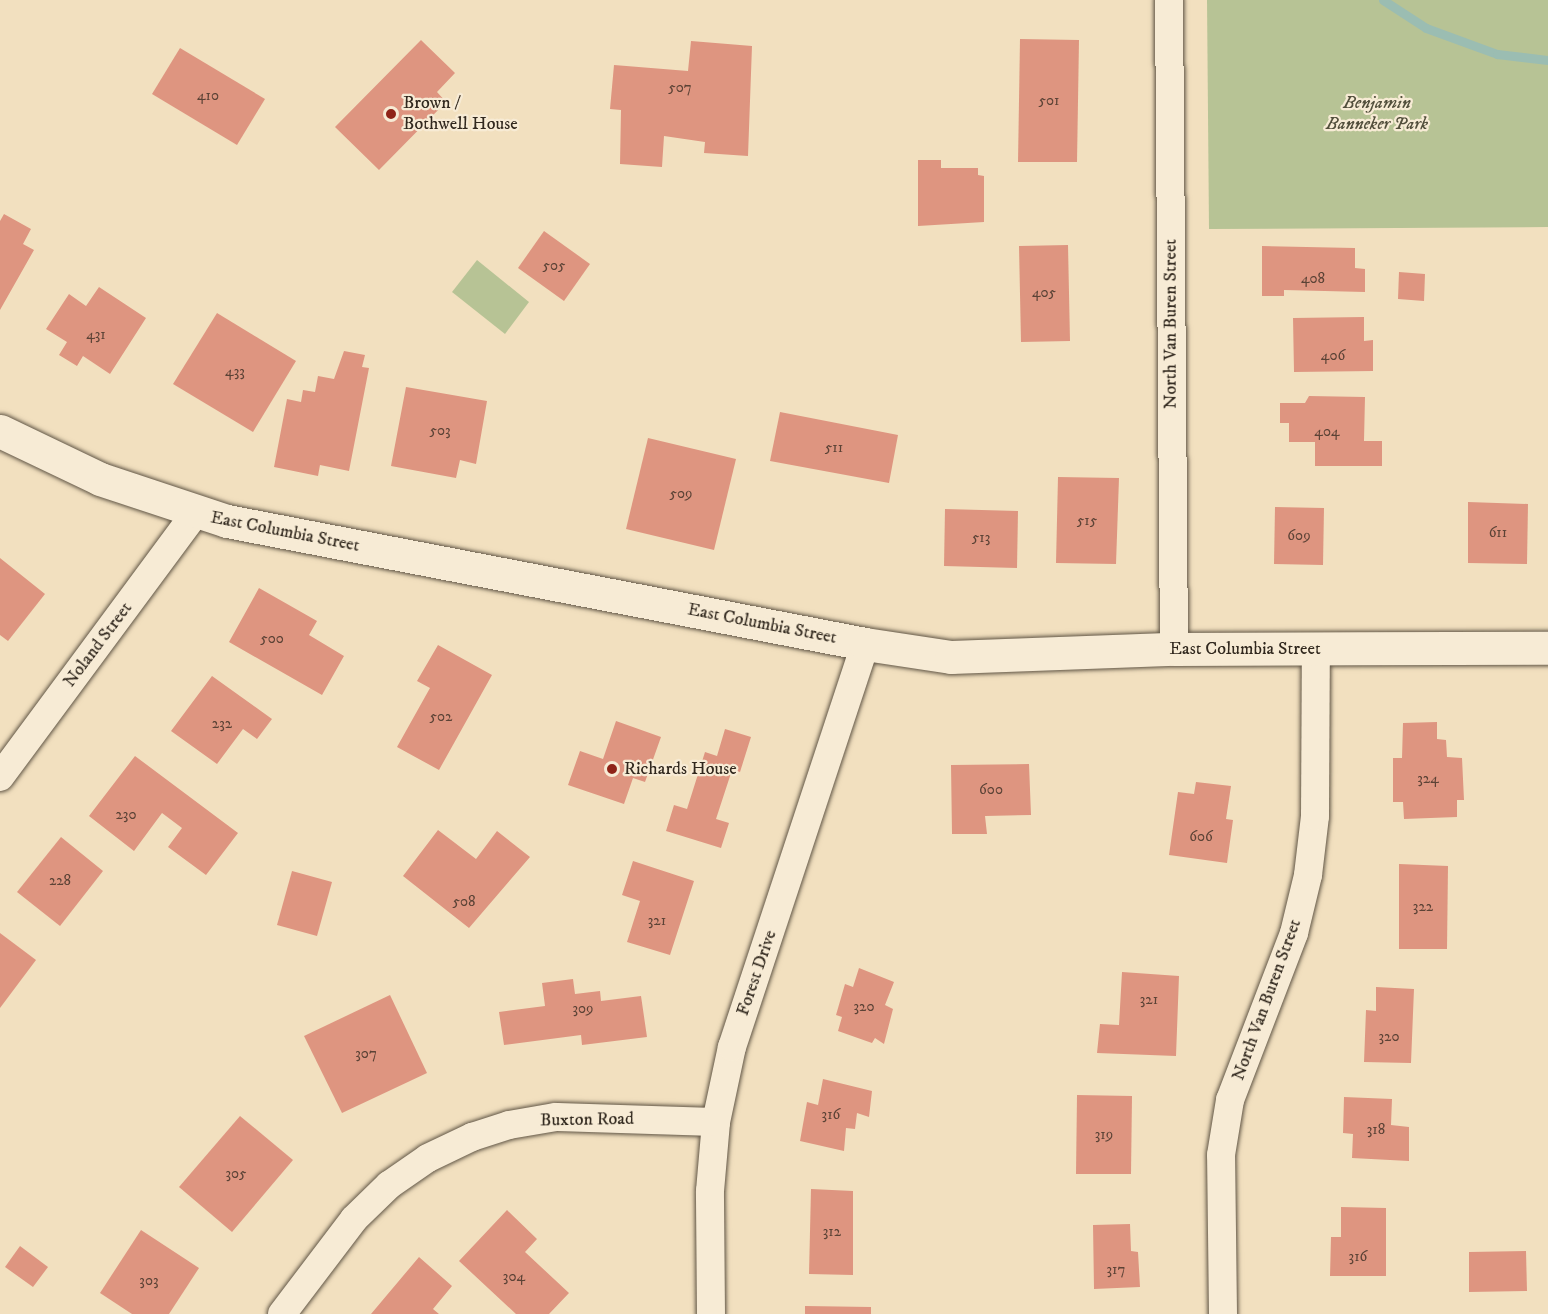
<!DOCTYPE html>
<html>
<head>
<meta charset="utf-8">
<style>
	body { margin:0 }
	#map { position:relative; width:1548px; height:1314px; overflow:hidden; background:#f2e0bf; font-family:"IM FELL DW Pica",serif }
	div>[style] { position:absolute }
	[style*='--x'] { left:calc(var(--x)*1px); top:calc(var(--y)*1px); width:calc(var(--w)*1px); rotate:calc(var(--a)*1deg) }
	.green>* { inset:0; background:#b7c395 }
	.stream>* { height:9px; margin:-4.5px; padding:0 4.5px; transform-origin:4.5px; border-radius:4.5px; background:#9bbdb2 }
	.building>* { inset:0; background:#de9580 }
	.roads { filter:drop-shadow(0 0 2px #615646) drop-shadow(0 0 2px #615646) }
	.minor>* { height:28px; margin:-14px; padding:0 14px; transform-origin:14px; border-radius:14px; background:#f7ebd5 }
	.tertiary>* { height:33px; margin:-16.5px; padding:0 16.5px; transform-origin:16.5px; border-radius:16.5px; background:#f7ebd5 }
	.dots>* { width:16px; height:16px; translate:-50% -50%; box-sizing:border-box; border:3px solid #f7ebd5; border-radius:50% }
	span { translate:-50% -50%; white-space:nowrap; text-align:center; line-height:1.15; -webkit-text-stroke:4.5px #f7ebd5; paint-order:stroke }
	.number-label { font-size:15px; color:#5c4336 }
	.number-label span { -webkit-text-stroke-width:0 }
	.poi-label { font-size:18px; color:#31281e }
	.left { translate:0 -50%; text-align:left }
	.park-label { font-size:18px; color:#524f3c; font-style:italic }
	.street-label { font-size:18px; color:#31281e }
</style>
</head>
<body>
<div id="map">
	<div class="green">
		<i style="clip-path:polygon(1207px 0,1548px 0,1548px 227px,1209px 229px)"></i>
		<i style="clip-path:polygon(477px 260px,529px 302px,505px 334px,452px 292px)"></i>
	</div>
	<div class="stream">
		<i style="--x:1383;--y:0;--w:51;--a:33.1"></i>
		<i style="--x:1426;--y:28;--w:76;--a:20.1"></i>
		<i style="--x:1497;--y:54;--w:51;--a:6.7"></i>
	</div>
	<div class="building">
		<i style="clip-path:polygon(1020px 39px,1079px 40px,1077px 162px,1018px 162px)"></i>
		<i style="clip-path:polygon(421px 40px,455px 73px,437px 92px,446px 102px,379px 170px,335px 127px)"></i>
		<i style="clip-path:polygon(691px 41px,752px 46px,748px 156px,704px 153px,705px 142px,664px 136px,662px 167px,620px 164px,621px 110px,610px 109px,614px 65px,688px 71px)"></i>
		<i style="clip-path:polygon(180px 48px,265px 99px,237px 145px,152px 94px)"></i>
		<i style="clip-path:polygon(918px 160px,941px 160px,941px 168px,978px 168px,978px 175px,984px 176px,984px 222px,918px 226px)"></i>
		<i style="clip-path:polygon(4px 214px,31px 229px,23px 244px,34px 250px,0 310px,0 221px)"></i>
		<i style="clip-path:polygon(544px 231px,590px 264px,564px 301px,518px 268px)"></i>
		<i style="clip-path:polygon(1068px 245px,1070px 341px,1021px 342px,1019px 246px)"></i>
		<i style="clip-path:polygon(1262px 246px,1355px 248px,1355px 268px,1365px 269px,1365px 292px,1284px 290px,1284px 296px,1262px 296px)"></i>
		<i style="clip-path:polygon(1399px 272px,1425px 274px,1424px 301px,1398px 299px)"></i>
		<i style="clip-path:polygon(99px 287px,146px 318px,110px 374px,83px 356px,77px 366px,59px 355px,67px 342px,46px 329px,69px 294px,86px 306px)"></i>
		<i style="clip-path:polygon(217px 313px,296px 361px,253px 432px,173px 384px)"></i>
		<i style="clip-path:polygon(1364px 317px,1364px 341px,1373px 340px,1373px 371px,1294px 372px,1293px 318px)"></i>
		<i style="clip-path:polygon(344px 351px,365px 355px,362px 367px,369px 368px,349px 471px,320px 465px,318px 476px,274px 467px,287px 399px,301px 402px,303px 390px,315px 392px,318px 376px,334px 379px)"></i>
		<i style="clip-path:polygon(406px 387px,487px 401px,476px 464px,460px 460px,456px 478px,391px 466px)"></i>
		<i style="clip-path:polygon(1309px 396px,1365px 397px,1364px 441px,1382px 441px,1382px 466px,1315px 466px,1315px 442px,1289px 442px,1289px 423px,1280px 423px,1280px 403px,1305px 403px)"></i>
		<i style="clip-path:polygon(780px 412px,898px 435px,889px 483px,770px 461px)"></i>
		<i style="clip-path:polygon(648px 438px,736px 459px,714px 550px,626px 529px)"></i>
		<i style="clip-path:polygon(1058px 477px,1119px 478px,1116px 564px,1056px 563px)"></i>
		<i style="clip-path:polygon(1468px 502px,1528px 504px,1527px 564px,1468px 563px)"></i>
		<i style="clip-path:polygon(1275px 507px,1324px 508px,1323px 565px,1274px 564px)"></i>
		<i style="clip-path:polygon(945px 509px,1018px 511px,1017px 568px,944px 566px)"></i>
		<i style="clip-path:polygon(0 558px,45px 594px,8px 641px,0 635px)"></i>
		<i style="clip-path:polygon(259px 588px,317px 621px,309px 635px,344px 656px,322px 695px,229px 642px)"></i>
		<i style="clip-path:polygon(438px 645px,492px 675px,439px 770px,397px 747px,430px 688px,417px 681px)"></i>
		<i style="clip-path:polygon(212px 676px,272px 719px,257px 739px,243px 729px,217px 764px,171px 731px)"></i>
		<i style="clip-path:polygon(616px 721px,661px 737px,645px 782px,633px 778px,624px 804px,568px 785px,580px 751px,603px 759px)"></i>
		<i style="clip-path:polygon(1437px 722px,1437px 739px,1446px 740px,1447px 757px,1462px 758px,1464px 800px,1457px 800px,1457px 817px,1404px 819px,1403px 802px,1393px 802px,1393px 758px,1402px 758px,1403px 723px)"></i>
		<i style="clip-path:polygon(725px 729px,751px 737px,740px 772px,732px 770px,716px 819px,729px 823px,721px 848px,666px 831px,674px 805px,687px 809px,705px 752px,717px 756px)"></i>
		<i style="clip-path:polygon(135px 756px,238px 833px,206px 875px,168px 847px,182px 828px,162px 813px,134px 851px,89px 816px)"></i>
		<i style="clip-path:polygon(1029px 764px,1031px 815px,985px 816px,987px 834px,952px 834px,951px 765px)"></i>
		<i style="clip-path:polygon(1196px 782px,1231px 786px,1226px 819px,1233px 820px,1227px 863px,1169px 855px,1178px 792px,1194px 794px)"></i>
		<i style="clip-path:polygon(438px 830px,476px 859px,497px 831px,530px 857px,469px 928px,403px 876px)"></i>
		<i style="clip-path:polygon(61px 837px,103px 871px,60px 926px,17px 892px)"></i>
		<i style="clip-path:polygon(633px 861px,694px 881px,670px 955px,627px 942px,640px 901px,622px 895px)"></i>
		<i style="clip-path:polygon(1399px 864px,1448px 866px,1447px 949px,1399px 949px)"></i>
		<i style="clip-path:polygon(292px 871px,332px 882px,317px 936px,277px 925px)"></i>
		<i style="clip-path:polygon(0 933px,36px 960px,0 1008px)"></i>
		<i style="clip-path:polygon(859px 968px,894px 982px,885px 1005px,893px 1009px,884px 1044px,875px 1038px,872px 1043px,838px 1031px,842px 1017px,836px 1015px,845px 984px,853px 987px)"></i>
		<i style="clip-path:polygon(1122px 972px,1179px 976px,1176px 1056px,1097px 1053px,1100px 1024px,1119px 1025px)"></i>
		<i style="clip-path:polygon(573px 979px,575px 994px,600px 991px,601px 1001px,641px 996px,647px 1037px,582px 1045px,581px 1035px,504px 1045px,499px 1012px,545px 1006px,542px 983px)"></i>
		<i style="clip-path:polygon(1376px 987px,1414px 989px,1411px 1063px,1364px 1062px,1366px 1010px,1376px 1011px)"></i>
		<i style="clip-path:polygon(390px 995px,427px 1073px,342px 1113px,304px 1036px)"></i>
		<i style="clip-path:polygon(823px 1079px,872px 1091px,869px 1117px,857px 1113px,855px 1129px,846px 1128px,844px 1151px,800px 1141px,807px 1102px,818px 1105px)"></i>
		<i style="clip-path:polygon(1077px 1095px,1132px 1096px,1131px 1174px,1076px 1174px)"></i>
		<i style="clip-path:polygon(1344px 1097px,1392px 1099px,1391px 1125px,1409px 1127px,1409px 1161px,1352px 1158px,1353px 1134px,1343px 1133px)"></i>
		<i style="clip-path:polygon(240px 1116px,293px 1160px,232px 1232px,179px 1187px)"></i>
		<i style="clip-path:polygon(811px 1189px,853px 1191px,853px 1275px,809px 1274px)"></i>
		<i style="clip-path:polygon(1341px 1207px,1386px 1208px,1386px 1276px,1330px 1276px,1331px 1237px,1341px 1237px)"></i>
		<i style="clip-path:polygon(507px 1210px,537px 1239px,525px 1252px,569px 1293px,549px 1314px,516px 1314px,459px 1261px)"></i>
		<i style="clip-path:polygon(1130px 1224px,1131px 1251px,1138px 1252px,1140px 1287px,1094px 1289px,1093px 1225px)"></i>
		<i style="clip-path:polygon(141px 1230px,199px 1268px,169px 1314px,132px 1314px,100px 1293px)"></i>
		<i style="clip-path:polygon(20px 1246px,48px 1267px,33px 1287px,5px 1267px)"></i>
		<i style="clip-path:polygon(1526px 1251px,1527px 1291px,1469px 1292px,1469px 1252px)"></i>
		<i style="clip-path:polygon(419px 1257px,452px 1286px,433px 1309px,439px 1314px,371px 1314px)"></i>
		<i style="clip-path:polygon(805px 1306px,871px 1307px,871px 1314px,805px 1314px)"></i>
	</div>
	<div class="roads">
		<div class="minor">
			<i style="--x:1169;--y:0;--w:649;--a:89.56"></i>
			<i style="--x:0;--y:777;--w:328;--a:-53.5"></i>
			<i style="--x:282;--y:1314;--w:119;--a:-52.8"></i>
			<i style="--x:354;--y:1219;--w:49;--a:-44.2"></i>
			<i style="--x:389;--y:1185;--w:47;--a:-34.7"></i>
			<i style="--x:428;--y:1158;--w:49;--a:-25.5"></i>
			<i style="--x:472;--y:1137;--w:39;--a:-18"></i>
			<i style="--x:509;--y:1125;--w:48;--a:-9.7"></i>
			<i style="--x:556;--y:1117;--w:160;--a:1.8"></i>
			<i style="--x:711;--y:1314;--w:123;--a:-90.5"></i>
			<i style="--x:710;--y:1191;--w:69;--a:-85"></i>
			<i style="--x:716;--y:1122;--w:77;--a:-78"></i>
			<i style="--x:732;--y:1047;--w:424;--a:-71.7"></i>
			<i style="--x:1223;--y:1314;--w:159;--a:-90.7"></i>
			<i style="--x:1221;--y:1155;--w:56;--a:-80.7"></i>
			<i style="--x:1230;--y:1100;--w:179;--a:-69"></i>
			<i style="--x:1294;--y:933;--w:60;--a:-76.4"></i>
			<i style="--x:1308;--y:875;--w:59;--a:-83.2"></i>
			<i style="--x:1315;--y:816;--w:166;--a:-89.7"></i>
		</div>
		<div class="tertiary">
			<i style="--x:0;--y:431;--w:111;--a:25.6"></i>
			<i style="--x:100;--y:479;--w:134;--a:18.3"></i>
			<i style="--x:227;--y:521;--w:650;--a:10.91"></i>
			<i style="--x:865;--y:644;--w:87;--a:8.6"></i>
			<i style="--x:951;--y:657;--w:223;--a:-2.1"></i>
			<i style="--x:1174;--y:649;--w:374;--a:-0.2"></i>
		</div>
	</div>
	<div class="dots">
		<i style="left:391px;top:114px;background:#8f2418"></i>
		<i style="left:612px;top:769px;background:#8f2418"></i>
	</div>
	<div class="number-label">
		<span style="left:680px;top:88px">507</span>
		<span style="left:208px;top:96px">410</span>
		<span style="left:1049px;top:101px">501</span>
		<span style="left:554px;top:266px">505</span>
		<span style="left:1313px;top:279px">408</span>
		<span style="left:1044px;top:293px">405</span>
		<span style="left:96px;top:335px">431</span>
		<span style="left:1333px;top:356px">406</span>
		<span style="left:235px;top:372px">433</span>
		<span style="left:440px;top:431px">503</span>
		<span style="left:1327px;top:432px">404</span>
		<span style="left:834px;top:448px">511</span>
		<span style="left:681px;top:494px">509</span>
		<span style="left:1087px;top:521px">515</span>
		<span style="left:1498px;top:533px">611</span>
		<span style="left:1299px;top:536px">609</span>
		<span style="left:981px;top:538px">513</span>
		<span style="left:272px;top:639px">500</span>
		<span style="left:441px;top:717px">502</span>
		<span style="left:222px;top:724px">232</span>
		<span style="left:1428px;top:779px">324</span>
		<span style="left:991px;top:790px">600</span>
		<span style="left:126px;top:815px">230</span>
		<span style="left:1201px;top:837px">606</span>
		<span style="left:60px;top:881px">228</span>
		<span style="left:464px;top:902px">508</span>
		<span style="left:1423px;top:907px">322</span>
		<span style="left:657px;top:921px">321</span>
		<span style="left:1149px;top:1000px">321</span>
		<span style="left:864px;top:1007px">320</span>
		<span style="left:583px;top:1009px">309</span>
		<span style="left:1389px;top:1037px">320</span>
		<span style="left:366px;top:1054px">307</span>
		<span style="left:831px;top:1115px">316</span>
		<span style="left:1376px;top:1130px">318</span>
		<span style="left:1104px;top:1135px">319</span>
		<span style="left:236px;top:1174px">305</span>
		<span style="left:832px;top:1232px">312</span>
		<span style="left:1358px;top:1257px">316</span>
		<span style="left:1116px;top:1270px">317</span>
		<span style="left:514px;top:1277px">304</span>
		<span style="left:149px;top:1281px">303</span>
	</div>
	<div class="poi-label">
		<span class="left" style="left:403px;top:114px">Brown /<br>Bothwell House</span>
		<span class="left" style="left:624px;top:769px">Richards House</span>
	</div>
	<div class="park-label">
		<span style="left:1377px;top:114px">Benjamin<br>Banneker Park</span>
	</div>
	<div class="street-label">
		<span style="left:1171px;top:324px;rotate:-90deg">North Van Buren Street</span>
		<span style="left:285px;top:532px;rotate:11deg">East Columbia Street</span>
		<span style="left:762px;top:624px;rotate:11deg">East Columbia Street</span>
		<span style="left:98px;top:645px;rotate:-53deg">Noland Street</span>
		<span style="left:1245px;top:649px">East Columbia Street</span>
		<span style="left:757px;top:973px;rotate:-71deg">Forest Drive</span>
		<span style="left:1267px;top:1000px;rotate:-70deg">North Van Buren Street</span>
		<span style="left:587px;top:1120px;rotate:-1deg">Buxton Road</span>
	</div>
</div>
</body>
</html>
